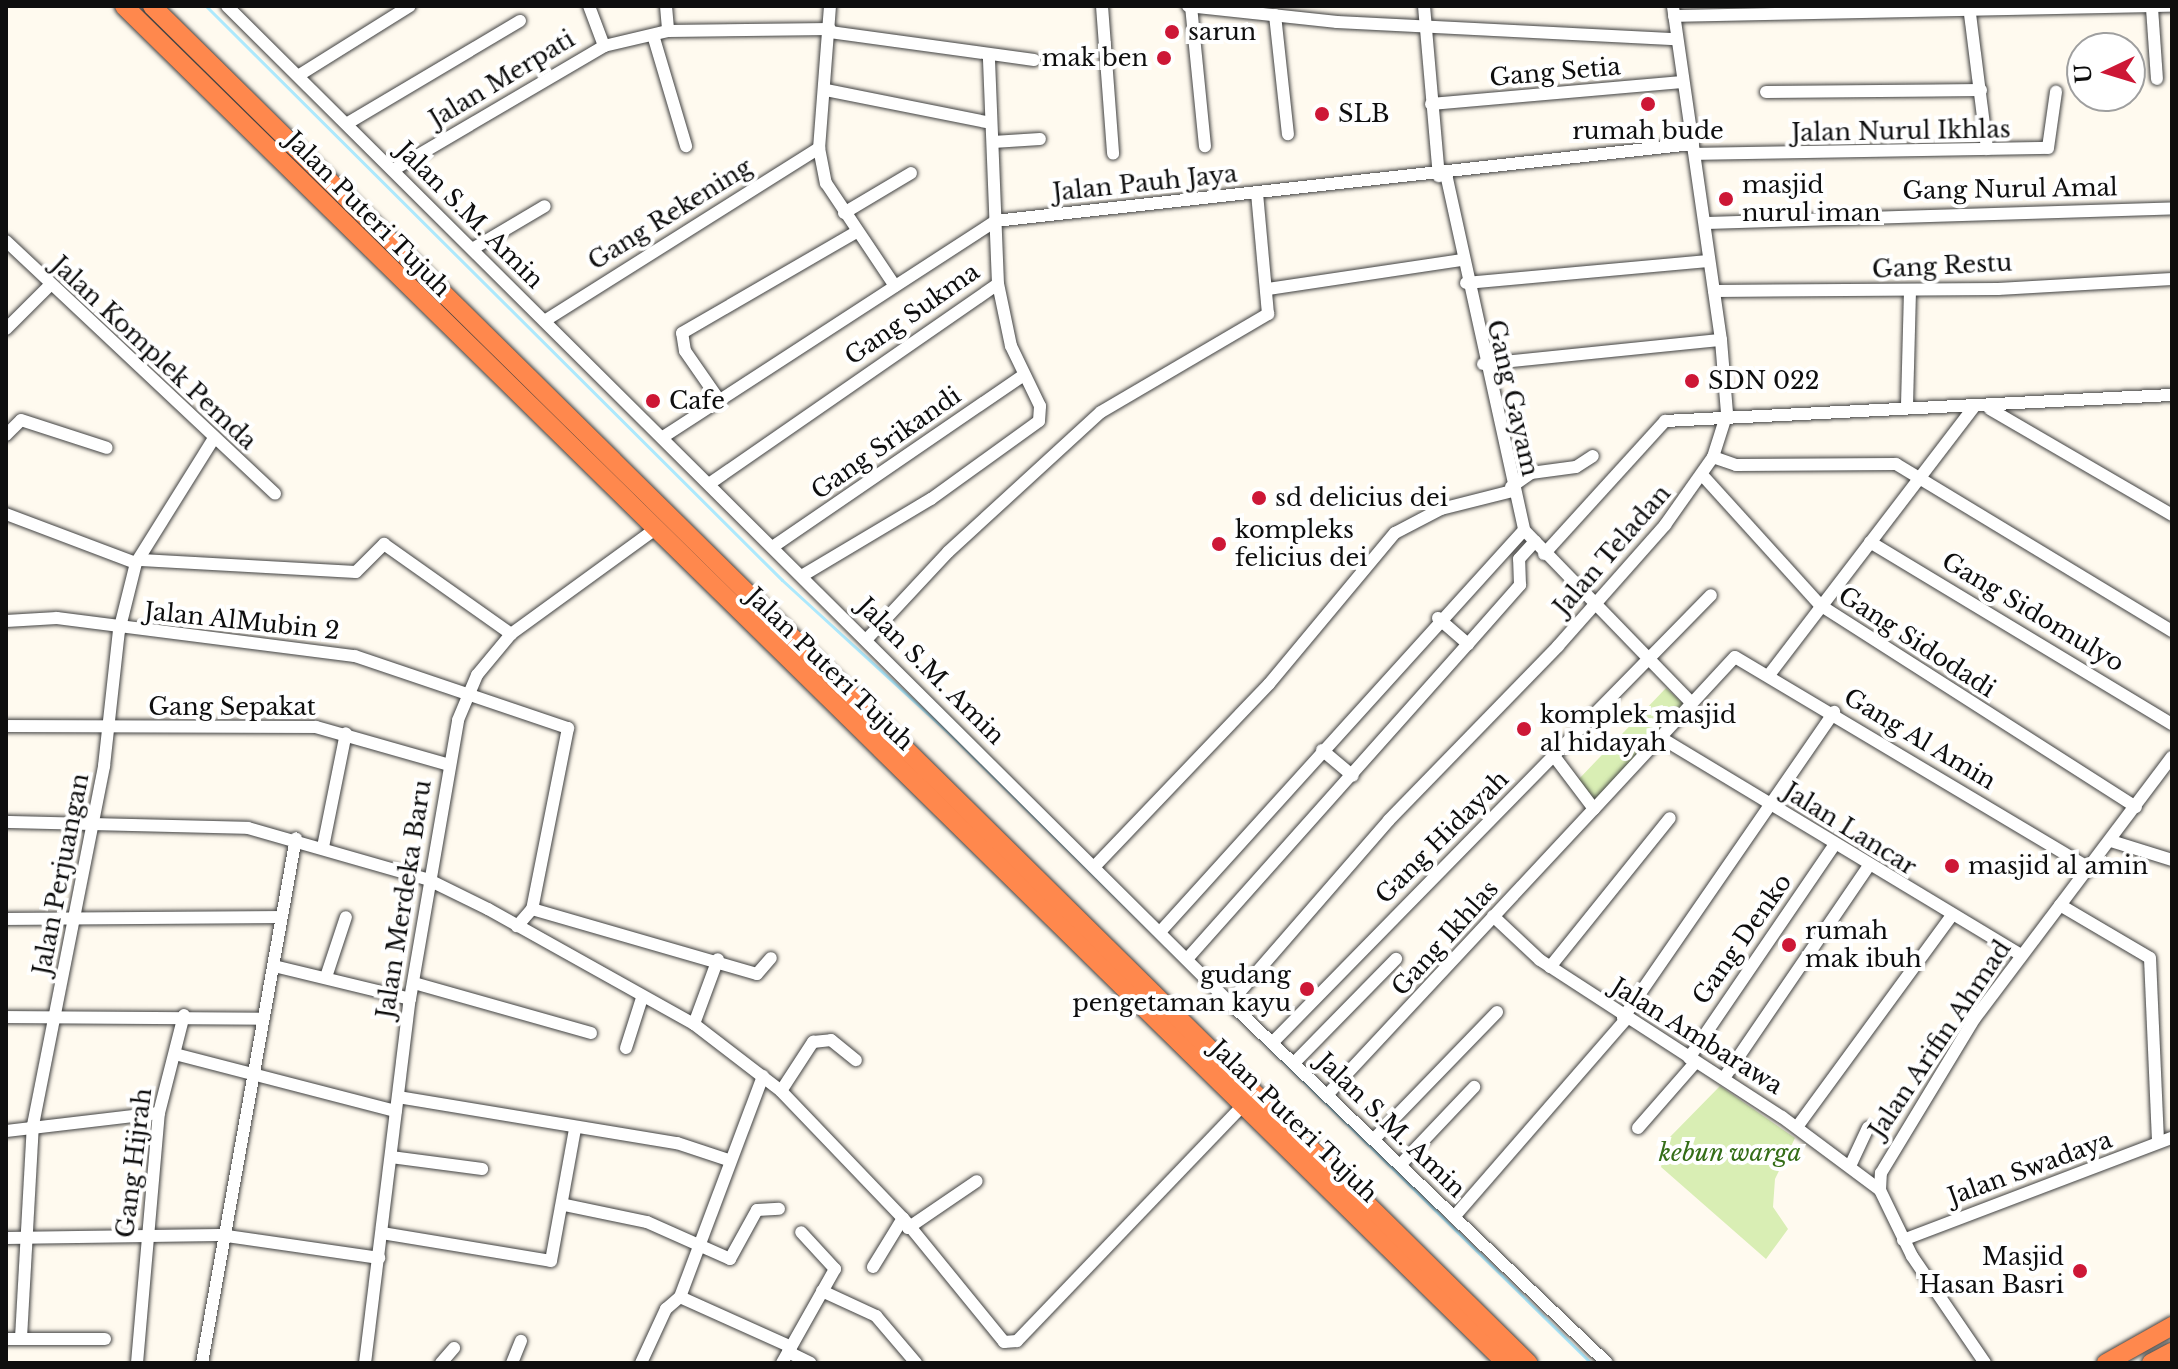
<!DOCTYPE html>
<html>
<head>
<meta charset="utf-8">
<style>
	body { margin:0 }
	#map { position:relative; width:2178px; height:1369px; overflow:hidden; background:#fffaef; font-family:"Libre Baskerville",serif }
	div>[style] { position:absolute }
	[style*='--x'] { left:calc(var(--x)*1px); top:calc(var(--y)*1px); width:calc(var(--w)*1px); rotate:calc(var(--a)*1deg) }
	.green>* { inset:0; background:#d9eeb4 }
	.stream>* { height:3px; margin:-1.5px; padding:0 1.5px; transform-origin:1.5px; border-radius:1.5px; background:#ade9fd }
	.roads { filter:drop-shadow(0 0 2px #414141) drop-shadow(0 0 2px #414141) }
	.minor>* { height:12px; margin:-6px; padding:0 6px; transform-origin:6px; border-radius:6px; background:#fff }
	.highway>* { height:18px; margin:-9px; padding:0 9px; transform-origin:9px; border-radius:9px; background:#ff884d }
	.dots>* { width:22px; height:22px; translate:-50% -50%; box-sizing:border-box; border:4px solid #fff; border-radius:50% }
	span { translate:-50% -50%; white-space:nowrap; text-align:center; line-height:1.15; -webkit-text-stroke:8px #fff; paint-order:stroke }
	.poi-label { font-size:24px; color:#0e0e0e }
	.left { translate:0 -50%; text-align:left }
	.right { translate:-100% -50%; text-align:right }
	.street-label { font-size:24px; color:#0e0e0e }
	.park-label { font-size:24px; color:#346d17; font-style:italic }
	.frame { position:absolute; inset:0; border:8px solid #0e0e0e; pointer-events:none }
	.north { position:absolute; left:2066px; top:32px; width:80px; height:80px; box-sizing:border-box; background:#fff; border:2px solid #9f9f9f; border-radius:50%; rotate:266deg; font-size:22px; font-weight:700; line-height:32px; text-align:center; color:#0e0e0e }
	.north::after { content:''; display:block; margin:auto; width:28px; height:36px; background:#cd1736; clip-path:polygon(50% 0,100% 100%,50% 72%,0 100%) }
</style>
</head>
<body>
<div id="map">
	<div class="green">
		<i style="clip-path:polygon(1666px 688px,1689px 709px,1598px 811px,1577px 781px)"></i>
		<i style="clip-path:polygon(1720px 1086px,1795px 1138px,1775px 1179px,1773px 1207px,1788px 1229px,1766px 1259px,1661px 1167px,1668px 1139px)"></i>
	</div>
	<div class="stream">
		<i style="--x:206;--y:6;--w:813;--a:44.9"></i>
		<i style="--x:782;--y:580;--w:228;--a:42.5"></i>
		<i style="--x:950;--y:734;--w:898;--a:44.46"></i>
	</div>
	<div class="roads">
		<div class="minor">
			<i style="--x:227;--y:6;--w:1414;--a:44.83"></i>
			<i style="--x:1230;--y:1003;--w:521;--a:43.68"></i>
			<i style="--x:589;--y:6;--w:43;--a:69.4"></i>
			<i style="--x:666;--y:6;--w:25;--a:85"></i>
			<i style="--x:830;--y:6;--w:142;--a:94.4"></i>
			<i style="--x:819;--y:148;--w:36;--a:79"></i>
			<i style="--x:826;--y:183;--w:124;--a:56.2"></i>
			<i style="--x:1102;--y:6;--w:148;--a:85.7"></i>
			<i style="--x:1188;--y:6;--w:150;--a:6.1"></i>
			<i style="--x:1337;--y:22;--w:339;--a:2.9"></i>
			<i style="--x:1191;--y:6;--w:141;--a:84.3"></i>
			<i style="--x:1424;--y:6;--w:171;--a:85"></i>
			<i style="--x:2152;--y:8;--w:71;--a:86"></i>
			<i style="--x:1970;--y:14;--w:136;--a:82.8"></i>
			<i style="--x:1275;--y:15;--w:120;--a:83.8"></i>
			<i style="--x:1674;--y:16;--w:498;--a:-1.2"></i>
			<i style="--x:830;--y:32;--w:206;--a:7.8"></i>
			<i style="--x:653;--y:35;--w:116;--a:73.4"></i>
			<i style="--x:301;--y:74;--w:128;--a:-32"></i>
			<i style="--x:826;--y:90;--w:168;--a:11.3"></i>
			<i style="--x:1766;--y:92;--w:215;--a:-0.5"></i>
			<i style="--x:1431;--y:104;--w:252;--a:-5"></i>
			<i style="--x:348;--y:123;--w:200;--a:-30.7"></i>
			<i style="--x:993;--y:142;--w:47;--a:-3.7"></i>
			<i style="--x:1695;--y:154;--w:353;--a:-1"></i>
			<i style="--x:2048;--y:148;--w:57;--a:-81.9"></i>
			<i style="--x:393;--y:170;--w:245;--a:-30.4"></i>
			<i style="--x:604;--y:46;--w:66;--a:-13.2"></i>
			<i style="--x:668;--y:31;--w:162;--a:-0.7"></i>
			<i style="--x:1446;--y:174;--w:364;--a:77.6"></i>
			<i style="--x:1524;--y:530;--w:238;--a:45.9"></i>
			<i style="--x:844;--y:213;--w:78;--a:-30.8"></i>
			<i style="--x:1705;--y:223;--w:467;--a:-1.8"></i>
			<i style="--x:6;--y:241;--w:369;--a:43.2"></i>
			<i style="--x:474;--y:248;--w:82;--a:-30.6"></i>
			<i style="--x:1466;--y:283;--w:243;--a:-5.2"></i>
			<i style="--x:1268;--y:289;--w:195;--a:-8.5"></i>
			<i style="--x:1714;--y:291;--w:284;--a:-0.4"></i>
			<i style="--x:1998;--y:289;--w:174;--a:-3.3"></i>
			<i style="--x:546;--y:320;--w:323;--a:-32.2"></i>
			<i style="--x:6;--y:329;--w:62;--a:-45"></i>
			<i style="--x:1483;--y:364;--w:239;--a:-5.8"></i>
			<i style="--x:717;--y:397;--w:56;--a:-124.8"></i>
			<i style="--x:685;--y:351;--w:18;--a:-99"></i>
			<i style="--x:682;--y:333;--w:203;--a:-30.1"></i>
			<i style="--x:1907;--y:405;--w:115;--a:-88.5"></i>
			<i style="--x:1990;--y:409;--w:211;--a:30.2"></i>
			<i style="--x:6;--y:435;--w:21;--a:-45"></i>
			<i style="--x:21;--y:420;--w:90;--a:18"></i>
			<i style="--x:663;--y:437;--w:396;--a:-33"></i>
			<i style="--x:995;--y:221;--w:702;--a:-6.3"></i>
			<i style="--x:1713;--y:457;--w:24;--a:19"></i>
			<i style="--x:1736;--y:465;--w:160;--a:-0.4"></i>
			<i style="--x:1896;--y:464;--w:323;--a:31.2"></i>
			<i style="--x:1704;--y:477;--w:173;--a:47.8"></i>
			<i style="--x:1820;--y:605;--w:375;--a:32.6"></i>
			<i style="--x:709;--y:484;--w:351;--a:-34.7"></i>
			<i style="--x:998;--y:284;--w:225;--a:-92.3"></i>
			<i style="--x:1511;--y:487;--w:24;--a:-35"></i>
			<i style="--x:1531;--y:473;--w:45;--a:-7.6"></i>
			<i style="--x:1576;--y:467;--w:20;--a:-33"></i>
			<i style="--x:6;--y:514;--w:139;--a:20.7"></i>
			<i style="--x:1870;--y:542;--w:353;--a:31.1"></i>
			<i style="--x:774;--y:546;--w:301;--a:-34.4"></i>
			<i style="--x:1544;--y:554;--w:180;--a:-47.7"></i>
			<i style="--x:1665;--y:421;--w:508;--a:-2.94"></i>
			<i style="--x:141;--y:560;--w:215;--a:3.2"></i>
			<i style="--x:356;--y:572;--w:40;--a:-45"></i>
			<i style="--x:384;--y:544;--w:156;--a:35.3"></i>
			<i style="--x:805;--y:574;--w:147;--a:-30.8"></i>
			<i style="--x:931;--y:499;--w:133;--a:-35.8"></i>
			<i style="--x:1039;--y:421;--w:15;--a:-86"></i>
			<i style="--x:1040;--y:406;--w:67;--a:-115.8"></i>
			<i style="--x:1011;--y:346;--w:63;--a:-101.8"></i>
			<i style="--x:1438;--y:618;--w:40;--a:41"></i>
			<i style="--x:1468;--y:644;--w:79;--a:-48.6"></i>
			<i style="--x:1520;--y:585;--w:26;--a:-92"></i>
			<i style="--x:1519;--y:559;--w:24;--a:-48"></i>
			<i style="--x:6;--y:621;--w:51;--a:-3.4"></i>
			<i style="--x:57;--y:618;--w:300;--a:7.3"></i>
			<i style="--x:355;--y:656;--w:225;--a:18.7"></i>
			<i style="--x:568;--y:728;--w:185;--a:101.2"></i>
			<i style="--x:532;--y:909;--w:23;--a:131"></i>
			<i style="--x:866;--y:640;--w:120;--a:-47"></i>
			<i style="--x:948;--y:552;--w:207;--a:-42.5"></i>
			<i style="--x:1101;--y:412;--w:194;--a:-30.4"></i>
			<i style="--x:1268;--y:314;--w:121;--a:-95.2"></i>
			<i style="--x:1769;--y:675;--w:337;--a:-52.6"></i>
			<i style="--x:6;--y:726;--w:310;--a:0.2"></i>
			<i style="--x:316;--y:727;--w:135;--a:15.9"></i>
			<i style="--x:1658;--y:736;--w:424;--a:31.1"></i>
			<i style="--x:1322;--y:750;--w:40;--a:40"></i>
			<i style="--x:1594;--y:809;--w:207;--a:-47.2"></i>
			<i style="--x:1735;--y:657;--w:414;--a:30.8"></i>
			<i style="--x:6;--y:822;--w:242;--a:1.4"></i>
			<i style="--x:248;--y:828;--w:188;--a:16"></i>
			<i style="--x:429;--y:880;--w:66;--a:26.2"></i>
			<i style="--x:488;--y:909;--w:236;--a:29.2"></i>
			<i style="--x:694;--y:1024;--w:110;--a:37.6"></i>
			<i style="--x:781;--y:1091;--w:176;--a:46.2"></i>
			<i style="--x:903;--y:1218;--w:160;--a:50.8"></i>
			<i style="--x:1004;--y:1342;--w:13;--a:-4"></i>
			<i style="--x:1017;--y:1341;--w:327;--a:-46.2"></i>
			<i style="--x:2111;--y:841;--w:64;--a:17.3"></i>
			<i style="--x:323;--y:847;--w:116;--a:-78.6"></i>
			<i style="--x:1095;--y:866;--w:252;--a:-46.3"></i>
			<i style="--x:1269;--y:684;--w:197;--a:-50.2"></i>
			<i style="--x:1395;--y:533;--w:52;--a:-27.6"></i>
			<i style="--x:1441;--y:509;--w:73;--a:-14.2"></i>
			<i style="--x:2060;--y:905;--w:104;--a:30.5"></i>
			<i style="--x:2150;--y:958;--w:184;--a:87.5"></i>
			<i style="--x:532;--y:909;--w:234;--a:16.1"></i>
			<i style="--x:757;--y:974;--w:21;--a:-49"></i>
			<i style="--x:1493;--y:916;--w:64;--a:43.1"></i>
			<i style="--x:1540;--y:960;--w:288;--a:33"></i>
			<i style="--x:1782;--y:1117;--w:122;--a:36.7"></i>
			<i style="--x:6;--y:919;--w:272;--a:-0.4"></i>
			<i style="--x:1160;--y:932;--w:542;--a:-47.84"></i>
			<i style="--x:1187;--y:959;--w:422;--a:-48.3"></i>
			<i style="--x:274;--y:966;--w:140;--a:13.6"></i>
			<i style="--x:1550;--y:967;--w:191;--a:-51.2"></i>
			<i style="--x:326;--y:977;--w:63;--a:-71.6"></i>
			<i style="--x:414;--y:983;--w:184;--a:15.8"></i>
			<i style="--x:1230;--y:1003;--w:242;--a:-49"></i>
			<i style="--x:1389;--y:820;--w:243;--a:-45.8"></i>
			<i style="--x:1558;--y:646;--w:162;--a:-48.5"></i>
			<i style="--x:1665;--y:525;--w:83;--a:-54.8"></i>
			<i style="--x:1713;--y:457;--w:46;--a:-72.3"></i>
			<i style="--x:1727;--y:413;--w:73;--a:-94.7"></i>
			<i style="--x:1721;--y:340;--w:337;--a:-98.2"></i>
			<i style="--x:6;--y:1017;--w:256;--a:0.4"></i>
			<i style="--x:1623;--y:1018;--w:372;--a:-55.4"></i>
			<i style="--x:694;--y:1024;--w:69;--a:-69.7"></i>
			<i style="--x:1272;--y:1043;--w:627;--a:-45.58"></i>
			<i style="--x:626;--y:1048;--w:52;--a:-72.3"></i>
			<i style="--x:175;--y:1054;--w:228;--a:14.5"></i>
			<i style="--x:1689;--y:1058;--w:255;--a:-55.7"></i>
			<i style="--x:1294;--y:1063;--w:146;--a:-45.6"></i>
			<i style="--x:1724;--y:1078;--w:255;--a:-55.7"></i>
			<i style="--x:781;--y:1091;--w:59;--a:-56.9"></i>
			<i style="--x:813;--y:1042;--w:18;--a:-6"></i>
			<i style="--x:831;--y:1040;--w:32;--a:39"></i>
			<i style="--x:1327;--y:1095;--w:391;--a:-47"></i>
			<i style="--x:1594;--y:809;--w:66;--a:-127"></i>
			<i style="--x:398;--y:1097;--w:283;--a:9.4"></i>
			<i style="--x:677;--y:1143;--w:54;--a:18.4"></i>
			<i style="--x:1797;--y:1127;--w:263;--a:-53.8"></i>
			<i style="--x:1638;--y:1128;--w:86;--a:-48.8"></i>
			<i style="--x:6;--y:1131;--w:154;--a:-6.7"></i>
			<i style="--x:1376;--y:1137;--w:174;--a:-45.9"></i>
			<i style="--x:391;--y:1157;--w:92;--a:7.5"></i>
			<i style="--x:1402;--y:1163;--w:105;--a:-46.5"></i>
			<i style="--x:1851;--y:1164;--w:40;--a:-65"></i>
			<i style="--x:565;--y:1205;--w:84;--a:11.7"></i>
			<i style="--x:647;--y:1222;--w:91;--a:24"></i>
			<i style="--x:730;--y:1259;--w:56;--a:-61.1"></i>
			<i style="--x:757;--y:1210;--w:22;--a:-3"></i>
			<i style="--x:1454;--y:1217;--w:262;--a:-49"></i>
			<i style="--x:908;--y:1228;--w:83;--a:-34.3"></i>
			<i style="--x:382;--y:1233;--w:171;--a:9.4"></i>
			<i style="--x:551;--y:1261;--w:134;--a:-79.7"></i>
			<i style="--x:6;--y:1238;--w:214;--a:-0.8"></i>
			<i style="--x:220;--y:1235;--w:161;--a:8.2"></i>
			<i style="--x:1903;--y:1240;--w:288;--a:-20.8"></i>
			<i style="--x:873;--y:1267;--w:57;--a:-58.5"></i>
			<i style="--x:822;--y:1291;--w:60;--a:24.8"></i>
			<i style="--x:876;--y:1316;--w:62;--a:49.6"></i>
			<i style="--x:680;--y:1297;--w:236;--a:-69.4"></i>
			<i style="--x:21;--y:1338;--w:213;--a:-86.8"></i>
			<i style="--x:33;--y:1125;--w:366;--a:-78.8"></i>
			<i style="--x:104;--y:766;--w:136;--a:-83.7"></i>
			<i style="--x:119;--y:631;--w:70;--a:-76"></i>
			<i style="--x:136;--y:563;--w:145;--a:-58"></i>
			<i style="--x:6;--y:1339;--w:99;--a:0"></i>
			<i style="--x:788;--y:1352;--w:25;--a:26"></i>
			<i style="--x:137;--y:1363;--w:251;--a:-85"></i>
			<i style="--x:159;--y:1113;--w:101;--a:-75.7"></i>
			<i style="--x:202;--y:1363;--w:533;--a:-79.85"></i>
			<i style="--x:365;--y:1363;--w:367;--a:-83"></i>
			<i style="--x:410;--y:999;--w:283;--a:-80.2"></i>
			<i style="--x:458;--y:720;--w:49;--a:-67.1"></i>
			<i style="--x:477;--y:675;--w:53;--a:-50.3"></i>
			<i style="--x:511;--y:634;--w:177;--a:-36"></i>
			<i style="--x:441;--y:1363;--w:20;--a:-49"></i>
			<i style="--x:512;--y:1363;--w:24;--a:-68"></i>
			<i style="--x:641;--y:1363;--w:60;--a:-65.2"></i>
			<i style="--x:666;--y:1309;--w:18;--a:-41"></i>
			<i style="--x:680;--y:1297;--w:122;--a:24.2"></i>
			<i style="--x:782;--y:1363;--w:108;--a:-60.6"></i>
			<i style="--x:835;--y:1269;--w:50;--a:-132.6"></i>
			<i style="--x:1985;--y:1363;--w:130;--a:-124.3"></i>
			<i style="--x:1912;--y:1256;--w:73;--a:-115.9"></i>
			<i style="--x:1880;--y:1190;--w:17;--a:-87"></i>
			<i style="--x:1881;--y:1173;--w:181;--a:-58.8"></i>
			<i style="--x:1975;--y:1018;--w:327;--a:-53"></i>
		</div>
		<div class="highway">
			<i style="--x:124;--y:6;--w:1937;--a:44.48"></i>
			<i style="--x:152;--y:6;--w:1933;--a:44.6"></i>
			<i style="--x:2106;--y:1363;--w:76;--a:-29.3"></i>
			<i style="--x:2151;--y:1363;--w:24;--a:-28"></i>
		</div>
	</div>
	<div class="dots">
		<i style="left:1172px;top:32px;background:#cd1736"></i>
		<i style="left:1164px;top:58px;background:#cd1736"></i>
		<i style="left:1648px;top:104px;background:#cd1736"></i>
		<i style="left:1322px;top:114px;background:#cd1736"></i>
		<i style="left:1726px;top:199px;background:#cd1736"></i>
		<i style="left:1692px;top:381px;background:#cd1736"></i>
		<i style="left:653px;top:401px;background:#cd1736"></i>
		<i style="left:1259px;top:498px;background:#cd1736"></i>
		<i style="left:1219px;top:544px;background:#cd1736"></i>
		<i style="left:1524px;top:729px;background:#cd1736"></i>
		<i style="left:1952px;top:866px;background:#cd1736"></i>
		<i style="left:1789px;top:945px;background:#cd1736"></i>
		<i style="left:1307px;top:989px;background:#cd1736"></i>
		<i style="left:2080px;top:1271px;background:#cd1736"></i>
	</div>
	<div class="poi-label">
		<span class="left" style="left:1188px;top:32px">sarun</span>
		<span class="right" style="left:1148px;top:58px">mak ben</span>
		<span class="left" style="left:1338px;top:114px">SLB</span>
		<span style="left:1648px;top:131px">rumah bude</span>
		<span class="left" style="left:1742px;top:199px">masjid<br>nurul iman</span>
		<span class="left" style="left:1708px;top:381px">SDN 022</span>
		<span class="left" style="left:669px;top:401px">Cafe</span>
		<span class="left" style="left:1275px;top:498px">sd delicius dei</span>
		<span class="left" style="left:1235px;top:544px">kompleks<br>felicius dei</span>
		<span class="left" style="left:1540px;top:729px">komplek masjid<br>al hidayah</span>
		<span class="left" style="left:1968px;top:866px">masjid al amin</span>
		<span class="left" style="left:1805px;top:945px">rumah<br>mak ibuh</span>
		<span class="right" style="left:1291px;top:989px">gudang<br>pengetaman kayu</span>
		<span class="right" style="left:2064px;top:1271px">Masjid<br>Hasan Basri</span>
	</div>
	<div class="street-label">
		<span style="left:1555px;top:72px;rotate:-5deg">Gang Setia</span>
		<span style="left:502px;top:79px;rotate:-31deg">Jalan Merpati</span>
		<span style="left:1901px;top:131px;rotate:-1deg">Jalan Nurul Ikhlas</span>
		<span style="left:1145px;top:183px;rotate:-6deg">Jalan Pauh Jaya</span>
		<span style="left:2010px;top:189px;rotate:-1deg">Gang Nurul Amal</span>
		<span style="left:368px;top:214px;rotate:45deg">Jalan Puteri Tujuh</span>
		<span style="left:670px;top:214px;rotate:-32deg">Gang Rekening</span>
		<span style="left:470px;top:215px;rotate:45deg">Jalan S.M. Amin</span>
		<span style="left:1942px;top:266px;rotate:-3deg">Gang Restu</span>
		<span style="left:912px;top:314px;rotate:-35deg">Gang Sukma</span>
		<span style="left:154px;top:353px;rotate:43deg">Jalan Komplek Pemda</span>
		<span style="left:1513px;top:398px;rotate:77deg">Gang Gayam</span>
		<span style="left:886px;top:443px;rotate:-35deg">Gang Srikandi</span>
		<span style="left:1612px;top:550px;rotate:-49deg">Jalan Teladan</span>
		<span style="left:2033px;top:612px;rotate:31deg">Gang Sidomulyo</span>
		<span style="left:242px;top:621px;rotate:6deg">Jalan AlMubin 2</span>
		<span style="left:1917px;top:642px;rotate:33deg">Gang Sidodadi</span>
		<span style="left:830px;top:669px;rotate:44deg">Jalan Puteri Tujuh</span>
		<span style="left:931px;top:671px;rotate:45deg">Jalan S.M. Amin</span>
		<span style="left:232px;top:707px">Gang Sepakat</span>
		<span style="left:1920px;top:739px;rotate:31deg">Gang Al Amin</span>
		<span style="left:1850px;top:829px;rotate:32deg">Jalan Lancar</span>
		<span style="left:1442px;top:837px;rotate:-45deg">Gang Hidayah</span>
		<span style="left:61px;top:874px;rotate:-79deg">Jalan Perjuangan</span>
		<span style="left:404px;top:899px;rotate:-81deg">Jalan Merdeka Baru</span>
		<span style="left:1445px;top:938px;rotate:-48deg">Gang Ikhlas</span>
		<span style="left:1742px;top:939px;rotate:-55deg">Gang Denko</span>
		<span style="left:1697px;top:1036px;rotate:32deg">Jalan Ambarawa</span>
		<span style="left:1940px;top:1039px;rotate:-56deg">Jalan Arifin Ahmad</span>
		<span style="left:1294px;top:1121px;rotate:44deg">Jalan Puteri Tujuh</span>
		<span style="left:1391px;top:1125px;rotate:44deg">Jalan S.M. Amin</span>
		<span style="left:134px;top:1163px;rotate:-83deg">Gang Hijrah</span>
		<span style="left:2030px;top:1168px;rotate:-20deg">Jalan Swadaya</span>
	</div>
	<div class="park-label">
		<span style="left:1730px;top:1153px">kebun warga</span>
	</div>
	<div class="frame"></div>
	<div class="north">U</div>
</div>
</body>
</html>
